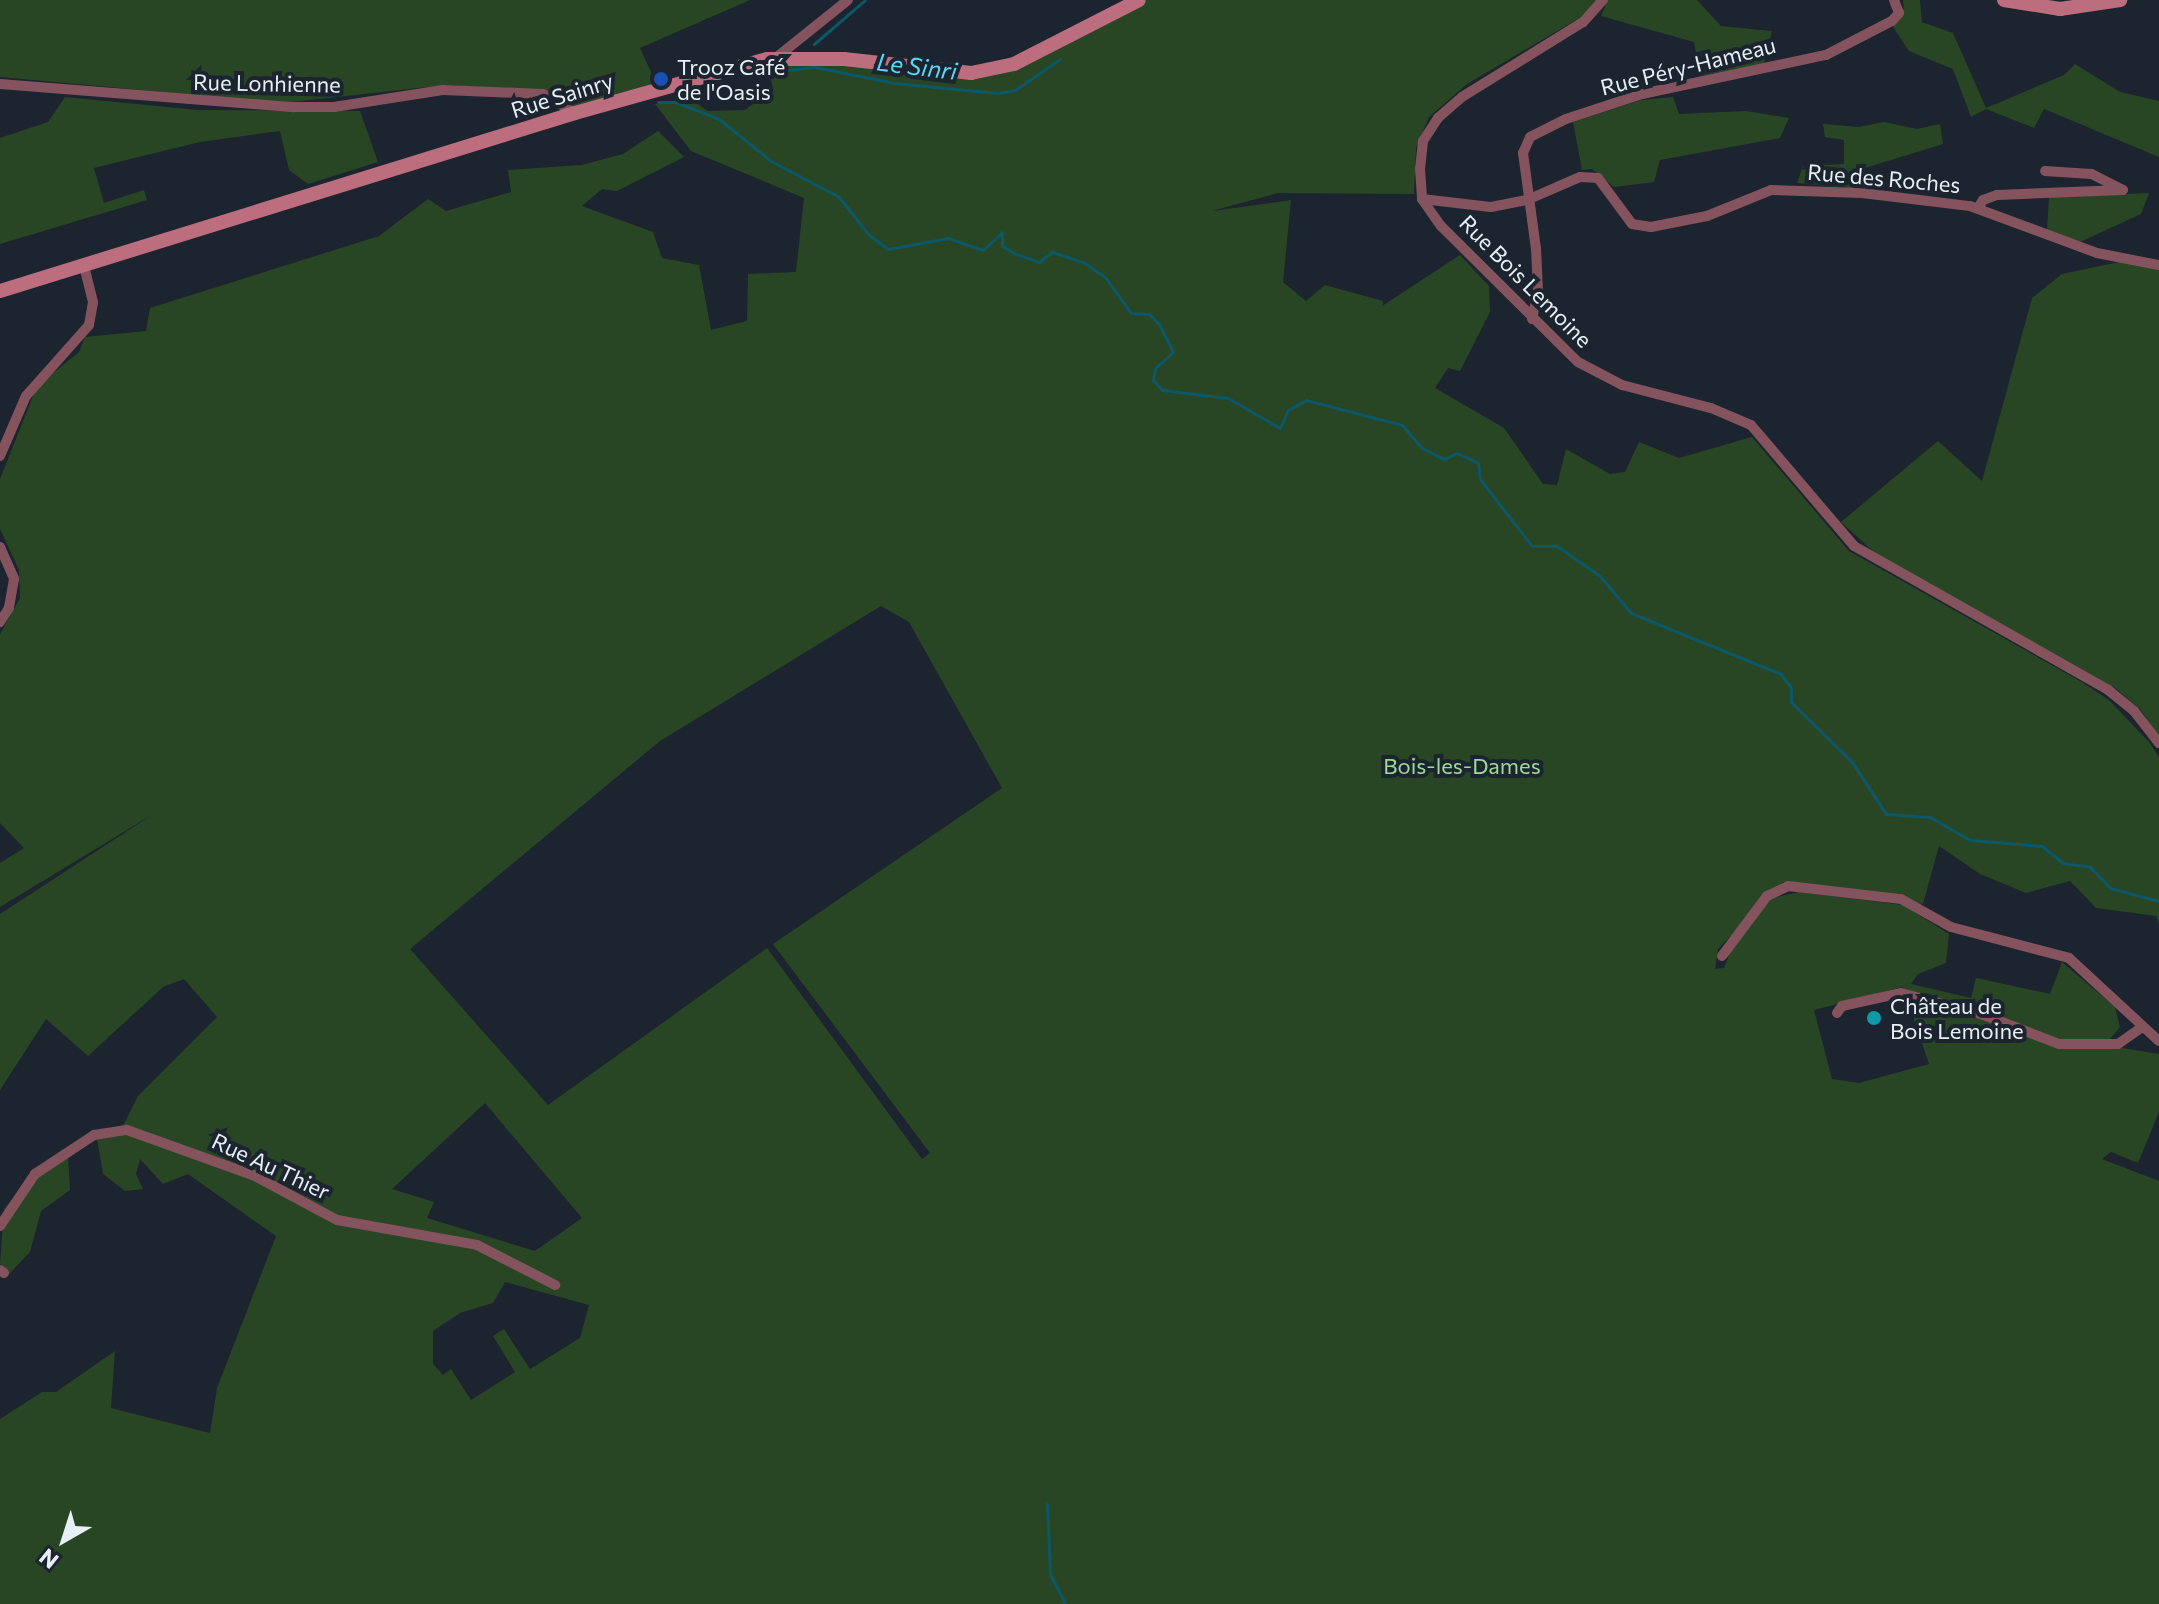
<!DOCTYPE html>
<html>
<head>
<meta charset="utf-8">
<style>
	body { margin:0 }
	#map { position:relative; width:2159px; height:1604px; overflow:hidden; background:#1b242f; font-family:Commissioner,sans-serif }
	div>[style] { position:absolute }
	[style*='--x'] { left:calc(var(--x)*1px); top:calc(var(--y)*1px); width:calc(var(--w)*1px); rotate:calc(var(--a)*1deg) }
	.green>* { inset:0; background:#294624 }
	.stream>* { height:3px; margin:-1.5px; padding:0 1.5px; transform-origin:1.5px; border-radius:1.5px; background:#0c5768 }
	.street>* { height:10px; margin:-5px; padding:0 5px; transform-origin:5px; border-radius:5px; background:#85535d }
	.secondary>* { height:14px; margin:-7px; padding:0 7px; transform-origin:7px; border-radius:7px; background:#bc6d7e }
	.dots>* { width:22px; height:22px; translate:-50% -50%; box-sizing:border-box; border:4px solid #1b242f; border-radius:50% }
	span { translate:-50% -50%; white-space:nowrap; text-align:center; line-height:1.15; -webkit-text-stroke:8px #1b242f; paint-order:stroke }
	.poi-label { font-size:22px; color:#e8eff6 }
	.left { translate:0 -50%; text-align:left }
	.street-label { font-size:22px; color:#e8eff6 }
	.park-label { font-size:22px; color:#9cdc92 }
	.water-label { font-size:24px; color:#59d9fa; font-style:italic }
	.north { position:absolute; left:24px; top:1500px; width:80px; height:80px; -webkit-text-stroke:6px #1b242f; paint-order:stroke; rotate:219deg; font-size:22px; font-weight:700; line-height:32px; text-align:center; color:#e8eff6 }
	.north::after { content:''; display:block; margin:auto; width:28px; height:36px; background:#e8eff6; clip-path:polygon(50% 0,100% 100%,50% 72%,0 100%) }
</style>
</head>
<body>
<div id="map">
	<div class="green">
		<i style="clip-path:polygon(0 0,750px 0,640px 48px,657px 85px,575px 108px,560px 92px,446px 85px,283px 103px,0 77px)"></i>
		<i style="clip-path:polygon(evenodd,1147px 0,1597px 0,1586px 14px,1467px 84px,1429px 117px,1416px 148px,1414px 194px,1278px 193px,1212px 211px,1291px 200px,1283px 282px,1306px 301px,1325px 285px,1383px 301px,1382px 306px,1460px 255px,1489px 286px,1490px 312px,1460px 371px,1448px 368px,1435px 388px,1504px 428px,1543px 484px,1557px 485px,1566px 449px,1610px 474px,1625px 472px,1639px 442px,1679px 458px,1752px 437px,1849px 551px,2080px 681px,2109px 700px,2149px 742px,2159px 757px,2159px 924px,2156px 916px,2096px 908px,2070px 881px,2026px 893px,1980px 874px,1939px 846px,1923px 904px,1783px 882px,1718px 949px,1715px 969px,1724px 968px,1734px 943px,1772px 898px,1799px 892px,1903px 905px,1949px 934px,1946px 963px,1918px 974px,1911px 984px,1971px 998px,1976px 978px,2050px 994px,2062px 962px,2115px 1007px,2120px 1027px,2110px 1039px,2085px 1042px,2159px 1054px,2159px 1112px,2138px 1163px,2111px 1152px,2102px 1159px,2159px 1181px,2159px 1604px,0 1604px,0 1419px,42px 1392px,56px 1392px,115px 1351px,111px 1408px,210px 1433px,217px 1388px,276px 1236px,188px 1174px,163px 1184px,140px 1159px,136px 1174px,143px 1189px,125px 1191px,103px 1174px,97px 1139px,124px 1124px,138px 1096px,217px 1017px,184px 979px,163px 987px,88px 1056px,46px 1019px,0 1090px,0 914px,155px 813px,0 907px,0 863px,24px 848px,0 823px,0 634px,20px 598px,19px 570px,0 529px,0 479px,37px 386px,79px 352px,85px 337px,146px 331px,150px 308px,379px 236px,428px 199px,446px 211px,511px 192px,508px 170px,581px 165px,623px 154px,658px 131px,684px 157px,617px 191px,602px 189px,582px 206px,653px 232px,662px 258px,699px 265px,711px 330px,747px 321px,748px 274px,796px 272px,804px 198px,691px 151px,655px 104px,690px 99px,708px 111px,745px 110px,773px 89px,767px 59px,971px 73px,1058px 49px,1147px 0,881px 606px,909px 622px,1002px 788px,773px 944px,930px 1153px,922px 1159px,767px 948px,548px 1105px,410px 949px,660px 741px,881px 606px,1147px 0,1903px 987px,1929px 1064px,1859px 1083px,1832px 1079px,1814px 1010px,1903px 987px,1147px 0,485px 1103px,582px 1218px,535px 1251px,427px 1218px,434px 1202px,392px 1189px,485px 1103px,1147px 0,505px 1282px,589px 1305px,580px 1338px,530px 1369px,504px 1329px,493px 1336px,515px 1372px,471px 1400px,451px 1369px,443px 1375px,433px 1364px,433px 1331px,460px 1313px,493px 1303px,505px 1282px)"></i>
		<i style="clip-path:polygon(1608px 0,1697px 0,1721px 26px,1772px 31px,1764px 64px,1700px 76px,1694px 42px,1601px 16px)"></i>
		<i style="clip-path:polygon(1903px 0,1920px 0,1922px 22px,1953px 33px,1986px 108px,2064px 75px,2075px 64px,2120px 92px,2159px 101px,2159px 157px,2044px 109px,2034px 128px,1986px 109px,1971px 117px,1953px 69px,1909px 51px,1893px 27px,1904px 12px)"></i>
		<i style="clip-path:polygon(65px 97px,198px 110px,360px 111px,378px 162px,308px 184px,289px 170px,280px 131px,200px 142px,94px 168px,104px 203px,144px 190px,147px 200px,0 244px,0 138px,48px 122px)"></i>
		<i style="clip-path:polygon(1673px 97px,1679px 114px,1746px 111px,1789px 118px,1780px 138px,1660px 160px,1654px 182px,1614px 187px,1592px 169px,1582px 170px,1573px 122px,1641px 100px)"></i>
		<i style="clip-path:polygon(1884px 122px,1917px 129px,1940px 124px,1943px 144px,1865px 168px,1869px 190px,1797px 183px,1803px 166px,1844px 164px,1844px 140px,1825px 137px,1823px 124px,1859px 127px)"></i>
		<i style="clip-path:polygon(2149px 193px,2141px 214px,2080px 242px,2047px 230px,2049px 197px)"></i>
		<i style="clip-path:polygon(2124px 261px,2159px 268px,2159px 737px,2140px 709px,2115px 688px,1876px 554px,1841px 522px,1938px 441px,1982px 481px,2032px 298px,2062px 274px)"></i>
		<i style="clip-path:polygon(68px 1155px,70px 1190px,41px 1211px,30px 1252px,9px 1274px,0 1264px,4px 1209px,27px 1181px)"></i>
	</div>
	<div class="stream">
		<i style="--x:814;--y:44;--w:67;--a:-40.8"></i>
		<i style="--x:761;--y:73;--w:54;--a:-6.3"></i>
		<i style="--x:815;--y:67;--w:81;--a:11.4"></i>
		<i style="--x:894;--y:83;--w:104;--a:5.5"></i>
		<i style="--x:998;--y:93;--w:17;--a:-10"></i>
		<i style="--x:1015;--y:90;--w:55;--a:-34.6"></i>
		<i style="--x:658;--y:102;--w:18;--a:0"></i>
		<i style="--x:676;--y:102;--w:46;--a:21.6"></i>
		<i style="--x:719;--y:119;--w:67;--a:38.9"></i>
		<i style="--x:771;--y:161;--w:77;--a:27.9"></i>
		<i style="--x:839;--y:197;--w:47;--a:51.9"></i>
		<i style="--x:868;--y:234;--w:25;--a:37"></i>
		<i style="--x:888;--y:249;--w:61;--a:-10.4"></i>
		<i style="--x:948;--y:238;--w:37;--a:19"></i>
		<i style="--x:983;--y:250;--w:26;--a:-43"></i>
		<i style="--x:1002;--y:232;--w:14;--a:90"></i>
		<i style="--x:1002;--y:246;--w:16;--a:30"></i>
		<i style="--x:1016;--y:254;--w:24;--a:19"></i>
		<i style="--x:1039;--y:262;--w:16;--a:-38"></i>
		<i style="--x:1052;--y:252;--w:35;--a:18"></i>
		<i style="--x:1085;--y:263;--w:26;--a:36"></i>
		<i style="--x:1106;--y:278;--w:43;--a:54.5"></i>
		<i style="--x:1131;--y:313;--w:18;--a:3"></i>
		<i style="--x:1149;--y:314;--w:14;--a:45"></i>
		<i style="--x:1159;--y:324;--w:31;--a:63"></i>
		<i style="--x:1173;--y:352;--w:24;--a:138"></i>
		<i style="--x:1155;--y:368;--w:12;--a:99"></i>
		<i style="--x:1153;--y:380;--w:13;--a:48"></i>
		<i style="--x:1162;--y:390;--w:66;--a:6.9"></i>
		<i style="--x:1228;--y:398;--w:60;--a:30"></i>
		<i style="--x:1280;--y:428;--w:20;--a:-66"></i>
		<i style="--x:1288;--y:410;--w:21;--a:-29"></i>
		<i style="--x:1306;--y:400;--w:99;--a:14.6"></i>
		<i style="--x:1402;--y:425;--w:30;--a:49"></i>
		<i style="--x:1422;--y:448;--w:25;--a:27"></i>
		<i style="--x:1444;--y:459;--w:14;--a:-25"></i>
		<i style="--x:1457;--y:453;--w:23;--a:25"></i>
		<i style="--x:1478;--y:463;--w:16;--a:83"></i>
		<i style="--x:1480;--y:479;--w:85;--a:52.2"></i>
		<i style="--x:1532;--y:546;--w:25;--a:0"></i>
		<i style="--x:1557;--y:546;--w:52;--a:34.9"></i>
		<i style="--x:1600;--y:576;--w:48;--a:50"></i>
		<i style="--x:1631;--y:613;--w:162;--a:22.1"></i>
		<i style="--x:1781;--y:674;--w:17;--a:54"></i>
		<i style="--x:1791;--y:688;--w:14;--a:90"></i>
		<i style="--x:1791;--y:702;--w:86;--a:44.5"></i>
		<i style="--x:1852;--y:762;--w:62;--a:56.8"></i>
		<i style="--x:1886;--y:814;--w:44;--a:3.9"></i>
		<i style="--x:1930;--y:817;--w:46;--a:29.9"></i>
		<i style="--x:1970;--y:840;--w:72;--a:4.8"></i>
		<i style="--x:2042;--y:846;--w:27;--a:39"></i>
		<i style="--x:2063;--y:863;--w:27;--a:8"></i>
		<i style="--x:2090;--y:867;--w:29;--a:46"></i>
		<i style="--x:2110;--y:888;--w:51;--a:14.9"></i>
		<i style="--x:1047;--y:1504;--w:70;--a:87.5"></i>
		<i style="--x:1050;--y:1574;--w:34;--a:63"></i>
	</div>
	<div class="street">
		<i style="--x:1603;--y:0;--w:30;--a:132"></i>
		<i style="--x:1583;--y:22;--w:142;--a:148.2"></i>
		<i style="--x:1462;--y:97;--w:32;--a:139"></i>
		<i style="--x:1438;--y:118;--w:27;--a:123"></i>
		<i style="--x:1423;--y:141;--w:28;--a:96"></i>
		<i style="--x:1420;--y:169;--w:30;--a:86"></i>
		<i style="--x:1422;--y:199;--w:33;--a:55"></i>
		<i style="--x:1441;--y:226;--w:193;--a:44.8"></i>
		<i style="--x:1578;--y:362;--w:50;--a:27.6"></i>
		<i style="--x:1622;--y:385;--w:92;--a:14.5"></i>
		<i style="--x:1711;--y:408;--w:43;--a:23"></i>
		<i style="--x:1751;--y:425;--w:159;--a:49.6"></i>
		<i style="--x:1854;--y:546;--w:291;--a:29.5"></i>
		<i style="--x:2107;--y:689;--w:35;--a:39"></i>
		<i style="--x:2134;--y:711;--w:41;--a:52"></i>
		<i style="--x:777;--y:57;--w:91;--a:-38.8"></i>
		<i style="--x:0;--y:84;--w:295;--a:4.5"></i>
		<i style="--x:294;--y:107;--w:40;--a:0"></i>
		<i style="--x:334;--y:107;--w:110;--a:-8.9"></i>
		<i style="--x:443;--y:90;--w:100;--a:2.3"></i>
		<i style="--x:543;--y:94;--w:37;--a:31"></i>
		<i style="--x:1422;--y:199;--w:69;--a:6.6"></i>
		<i style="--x:1491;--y:207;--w:37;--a:-11"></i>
		<i style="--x:1527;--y:200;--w:58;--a:-23.5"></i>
		<i style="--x:1580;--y:177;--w:18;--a:3"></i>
		<i style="--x:1598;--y:178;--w:57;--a:53.5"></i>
		<i style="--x:1632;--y:224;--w:19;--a:9"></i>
		<i style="--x:1651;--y:227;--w:57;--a:-11.1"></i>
		<i style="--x:1707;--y:216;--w:69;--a:-22.1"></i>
		<i style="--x:1771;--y:190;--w:91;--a:1.9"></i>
		<i style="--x:1862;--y:193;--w:109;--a:6.9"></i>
		<i style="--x:1970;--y:206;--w:135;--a:20.3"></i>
		<i style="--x:2097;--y:253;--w:63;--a:11"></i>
		<i style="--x:1978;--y:208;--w:9;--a:-58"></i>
		<i style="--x:1983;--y:200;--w:15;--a:-20"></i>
		<i style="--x:1997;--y:195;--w:126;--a:-2.3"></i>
		<i style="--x:2123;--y:190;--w:36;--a:-153"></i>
		<i style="--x:2091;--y:174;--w:46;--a:-176.3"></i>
		<i style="--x:1532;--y:319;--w:29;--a:-78"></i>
		<i style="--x:1538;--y:291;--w:42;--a:-92.7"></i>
		<i style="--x:1536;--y:249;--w:97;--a:-97.7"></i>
		<i style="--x:1523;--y:153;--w:17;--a:-66"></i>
		<i style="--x:1530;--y:137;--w:40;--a:-26.6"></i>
		<i style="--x:1566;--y:119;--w:80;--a:-18.2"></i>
		<i style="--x:1642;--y:94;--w:188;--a:-12"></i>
		<i style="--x:1826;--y:55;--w:74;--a:-27.3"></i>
		<i style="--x:1892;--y:21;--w:11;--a:-49"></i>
		<i style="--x:1899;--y:13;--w:14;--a:-111"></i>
		<i style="--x:0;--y:456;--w:65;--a:-66.6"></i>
		<i style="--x:26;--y:396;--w:95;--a:-48.4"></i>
		<i style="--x:89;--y:325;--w:23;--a:-80"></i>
		<i style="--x:93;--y:302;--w:37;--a:-104"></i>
		<i style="--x:0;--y:547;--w:35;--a:66"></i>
		<i style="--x:14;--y:579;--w:29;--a:100"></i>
		<i style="--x:9;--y:608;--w:17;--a:123"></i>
		<i style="--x:1722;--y:956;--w:75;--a:-53.1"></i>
		<i style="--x:1767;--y:896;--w:23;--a:-25"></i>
		<i style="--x:1788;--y:886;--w:114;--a:6.6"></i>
		<i style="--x:1901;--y:899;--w:57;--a:29.2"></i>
		<i style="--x:1951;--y:927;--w:122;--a:14.7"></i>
		<i style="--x:2069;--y:958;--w:122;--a:42.7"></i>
		<i style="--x:1837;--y:1013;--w:9;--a:-54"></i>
		<i style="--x:1842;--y:1006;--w:60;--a:-12.4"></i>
		<i style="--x:1901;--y:993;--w:86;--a:14.8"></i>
		<i style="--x:1984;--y:1015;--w:80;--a:21.1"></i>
		<i style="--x:2059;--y:1044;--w:59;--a:0"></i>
		<i style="--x:2118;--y:1044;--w:29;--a:-35"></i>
		<i style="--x:0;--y:1226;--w:63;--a:-56.1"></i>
		<i style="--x:35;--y:1174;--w:71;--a:-33.5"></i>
		<i style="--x:94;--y:1135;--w:33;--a:-9"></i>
		<i style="--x:127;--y:1130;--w:134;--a:19.7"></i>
		<i style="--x:253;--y:1175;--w:95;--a:28.2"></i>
		<i style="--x:337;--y:1220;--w:142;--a:10.1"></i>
		<i style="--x:477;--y:1245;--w:88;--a:27.1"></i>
		<i style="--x:0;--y:1270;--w:5;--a:37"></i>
	</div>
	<div class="secondary">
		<i style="--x:2004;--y:0;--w:57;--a:9.1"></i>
		<i style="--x:2060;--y:9;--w:61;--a:-8.5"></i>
		<i style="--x:0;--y:291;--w:602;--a:-17.2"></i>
		<i style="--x:575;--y:113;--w:199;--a:-15.7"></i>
		<i style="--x:767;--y:59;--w:77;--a:0"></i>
		<i style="--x:844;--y:59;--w:128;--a:6.3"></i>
		<i style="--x:971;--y:73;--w:44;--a:-11.8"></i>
		<i style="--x:1014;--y:64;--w:140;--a:-27.1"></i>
	</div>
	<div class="dots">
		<i style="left:661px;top:79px;background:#1a4fb4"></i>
		<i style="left:1874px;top:1018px;background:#0f9aa8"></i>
	</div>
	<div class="poi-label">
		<span class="left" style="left:677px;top:79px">Trooz Café<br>de l'Oasis</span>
		<span class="left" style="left:1890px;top:1018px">Château de<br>Bois Lemoine</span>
	</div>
	<div class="street-label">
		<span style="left:1688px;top:66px;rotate:-14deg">Rue Péry-Hameau</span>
		<span style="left:267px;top:83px;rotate:1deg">Rue Lonhienne</span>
		<span style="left:562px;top:95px;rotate:-17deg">Rue Sainry</span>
		<span style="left:1884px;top:178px;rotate:5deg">Rue des Roches</span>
		<span style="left:1526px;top:281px;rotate:45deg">Rue Bois Lemoine</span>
		<span style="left:271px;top:1166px;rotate:25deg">Rue Au Thier</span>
	</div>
	<div class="park-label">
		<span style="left:1462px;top:766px">Bois-les-Dames</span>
	</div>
	<div class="water-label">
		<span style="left:917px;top:66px;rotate:7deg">Le Sinri</span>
	</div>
	<div class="north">N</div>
</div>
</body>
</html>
